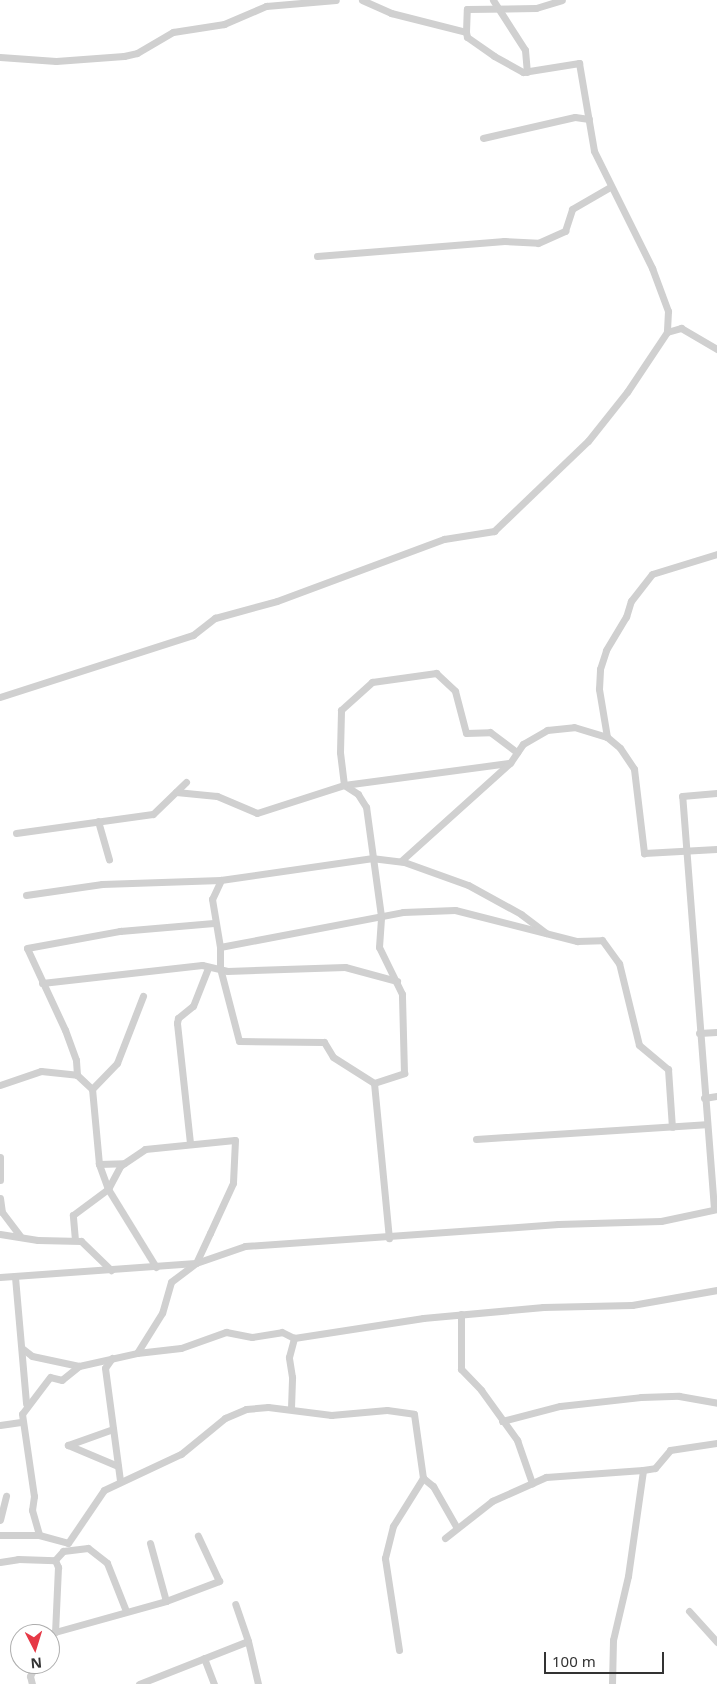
<!DOCTYPE html>
<html>
<head>
<meta charset="utf-8">
<style>
	body { margin:0 }
	#map { position:relative; width:717px; height:1684px; overflow:hidden; background:#fff; font-family:"Noto Sans",sans-serif }
	div>[style] { position:absolute }
	[style*='--x'] { left:calc(var(--x)*1px); top:calc(var(--y)*1px); width:calc(var(--w)*1px); rotate:calc(var(--a)*1deg) }
	.minor>* { height:7px; margin:-3.5px; padding:0 3.5px; transform-origin:3.5px; border-radius:3.5px; background:#d0d0d0 }
	span { translate:-50% -50%; white-space:nowrap; text-align:center; line-height:1.15; -webkit-text-stroke:5px #fff; paint-order:stroke }
	.north { position:absolute; left:10px; top:1624px; width:50px; height:50px; box-sizing:border-box; background:#fff; border:1px solid #adadad; border-radius:50%; rotate:175deg; font-size:14px; font-weight:700; line-height:20px; text-align:center; color:#333 }
	.north::after { content:''; display:block; margin:auto; width:18px; height:22px; background:#e63946; clip-path:polygon(50% 0,100% 100%,50% 72%,0 100%) }
	.scale { position:absolute; left:544px; top:1652px; width:120px; height:22px; box-sizing:border-box; border:2px solid #333; border-top:0; padding-left:6px; font-size:15px; line-height:18px; white-space:nowrap; color:#333; -webkit-text-stroke:4px #fff; paint-order:stroke }
</style>
</head>
<body>
<div id="map">
	<div class="minor">
		<i style="--x:362;--y:0;--w:32;--a:24"></i>
		<i style="--x:391;--y:13;--w:77;--a:14.2"></i>
		<i style="--x:466;--y:32;--w:5;--a:79"></i>
		<i style="--x:467;--y:37;--w:33;--a:35"></i>
		<i style="--x:494;--y:56;--w:33;--a:29"></i>
		<i style="--x:523;--y:72;--w:57;--a:-9.1"></i>
		<i style="--x:579;--y:63;--w:89;--a:80.3"></i>
		<i style="--x:594;--y:151;--w:131;--a:63.6"></i>
		<i style="--x:652;--y:268;--w:46;--a:69.6"></i>
		<i style="--x:668;--y:311;--w:21;--a:93"></i>
		<i style="--x:667;--y:332;--w:15;--a:-16"></i>
		<i style="--x:681;--y:328;--w:42;--a:30.3"></i>
		<i style="--x:493;--y:0;--w:59;--a:57.4"></i>
		<i style="--x:525;--y:50;--w:22;--a:85"></i>
		<i style="--x:466;--y:32;--w:23;--a:-88"></i>
		<i style="--x:467;--y:9;--w:69;--a:-0.8"></i>
		<i style="--x:536;--y:8;--w:27;--a:-17"></i>
		<i style="--x:0;--y:57;--w:56;--a:4.1"></i>
		<i style="--x:56;--y:61;--w:68;--a:-4.2"></i>
		<i style="--x:124;--y:56;--w:13;--a:-13"></i>
		<i style="--x:137;--y:53;--w:42;--a:-30.3"></i>
		<i style="--x:173;--y:32;--w:52;--a:-8.9"></i>
		<i style="--x:224;--y:24;--w:46;--a:-23.2"></i>
		<i style="--x:266;--y:6;--w:70;--a:-4.9"></i>
		<i style="--x:483;--y:138;--w:94;--a:-12.9"></i>
		<i style="--x:575;--y:117;--w:14;--a:8"></i>
		<i style="--x:317;--y:256;--w:188;--a:-4.6"></i>
		<i style="--x:504;--y:241;--w:34;--a:3"></i>
		<i style="--x:538;--y:243;--w:30;--a:-24"></i>
		<i style="--x:565;--y:231;--w:23;--a:-72"></i>
		<i style="--x:572;--y:209;--w:44;--a:-30.1"></i>
		<i style="--x:0;--y:697;--w:203;--a:-17.8"></i>
		<i style="--x:193;--y:635;--w:28;--a:-38"></i>
		<i style="--x:215;--y:618;--w:64;--a:-15.3"></i>
		<i style="--x:277;--y:601;--w:178;--a:-20.4"></i>
		<i style="--x:444;--y:539;--w:51;--a:-9.1"></i>
		<i style="--x:494;--y:531;--w:130;--a:-43.8"></i>
		<i style="--x:588;--y:441;--w:63;--a:-51.5"></i>
		<i style="--x:627;--y:392;--w:72;--a:-56.3"></i>
		<i style="--x:607;--y:737;--w:49;--a:-99.5"></i>
		<i style="--x:599;--y:689;--w:20;--a:-87"></i>
		<i style="--x:600;--y:669;--w:20;--a:-72"></i>
		<i style="--x:606;--y:650;--w:39;--a:-59"></i>
		<i style="--x:626;--y:617;--w:17;--a:-73"></i>
		<i style="--x:631;--y:601;--w:34;--a:-52"></i>
		<i style="--x:652;--y:574;--w:68;--a:-17.1"></i>
		<i style="--x:176;--y:792;--w:41;--a:5.6"></i>
		<i style="--x:217;--y:796;--w:43;--a:23"></i>
		<i style="--x:257;--y:813;--w:91;--a:-17.8"></i>
		<i style="--x:344;--y:785;--w:166;--a:-7.6"></i>
		<i style="--x:98;--y:821;--w:40;--a:74"></i>
		<i style="--x:16;--y:833;--w:138;--a:-7.9"></i>
		<i style="--x:153;--y:814;--w:46;--a:-44.1"></i>
		<i style="--x:401;--y:861;--w:147;--a:-42"></i>
		<i style="--x:510;--y:763;--w:23;--a:-56"></i>
		<i style="--x:523;--y:744;--w:28;--a:-30"></i>
		<i style="--x:547;--y:730;--w:27;--a:-6"></i>
		<i style="--x:574;--y:727;--w:34;--a:17"></i>
		<i style="--x:607;--y:737;--w:17;--a:40"></i>
		<i style="--x:620;--y:748;--w:25;--a:56"></i>
		<i style="--x:634;--y:769;--w:85;--a:83.2"></i>
		<i style="--x:644;--y:853;--w:73;--a:-3.1"></i>
		<i style="--x:26;--y:895;--w:77;--a:-8.2"></i>
		<i style="--x:102;--y:884;--w:119;--a:-1.9"></i>
		<i style="--x:546;--y:933;--w:31;--a:-143"></i>
		<i style="--x:521;--y:914;--w:60;--a:-151.3"></i>
		<i style="--x:468;--y:885;--w:68;--a:-160.2"></i>
		<i style="--x:404;--y:862;--w:31;--a:-173"></i>
		<i style="--x:373;--y:858;--w:154;--a:171.8"></i>
		<i style="--x:221;--y:880;--w:21;--a:115"></i>
		<i style="--x:212;--y:899;--w:49;--a:80.5"></i>
		<i style="--x:220;--y:947;--w:186;--a:-10.8"></i>
		<i style="--x:403;--y:912;--w:52;--a:-2.2"></i>
		<i style="--x:455;--y:910;--w:126;--a:14.3"></i>
		<i style="--x:577;--y:941;--w:25;--a:-2"></i>
		<i style="--x:602;--y:940;--w:29;--a:54"></i>
		<i style="--x:619;--y:963;--w:84;--a:76.3"></i>
		<i style="--x:639;--y:1045;--w:38;--a:40"></i>
		<i style="--x:668;--y:1069;--w:58;--a:86.1"></i>
		<i style="--x:220;--y:947;--w:21;--a:90"></i>
		<i style="--x:220;--y:968;--w:75;--a:75.4"></i>
		<i style="--x:239;--y:1041;--w:85;--a:0.7"></i>
		<i style="--x:324;--y:1042;--w:17;--a:59"></i>
		<i style="--x:333;--y:1057;--w:49;--a:32.4"></i>
		<i style="--x:374;--y:1083;--w:32;--a:-18"></i>
		<i style="--x:404;--y:1073;--w:79;--a:-91.5"></i>
		<i style="--x:402;--y:994;--w:52;--a:-116.1"></i>
		<i style="--x:379;--y:947;--w:31;--a:-86"></i>
		<i style="--x:381;--y:916;--w:110;--a:-97.8"></i>
		<i style="--x:366;--y:807;--w:15;--a:-122"></i>
		<i style="--x:358;--y:794;--w:17;--a:-147"></i>
		<i style="--x:344;--y:785;--w:33;--a:-97"></i>
		<i style="--x:340;--y:752;--w:42;--a:-88.6"></i>
		<i style="--x:341;--y:710;--w:42;--a:-42.1"></i>
		<i style="--x:372;--y:682;--w:65;--a:-8"></i>
		<i style="--x:436;--y:673;--w:26;--a:43"></i>
		<i style="--x:455;--y:691;--w:43;--a:75.3"></i>
		<i style="--x:466;--y:733;--w:24;--a:-2"></i>
		<i style="--x:490;--y:732;--w:34;--a:37"></i>
		<i style="--x:42;--y:983;--w:161;--a:-6.4"></i>
		<i style="--x:202;--y:965;--w:26;--a:13"></i>
		<i style="--x:227;--y:971;--w:118;--a:-1.9"></i>
		<i style="--x:345;--y:967;--w:54;--a:15.1"></i>
		<i style="--x:699;--y:1033;--w:18;--a:-3"></i>
		<i style="--x:374;--y:1083;--w:156;--a:84.5"></i>
		<i style="--x:0;--y:1085;--w:43;--a:-18.9"></i>
		<i style="--x:41;--y:1071;--w:36;--a:6"></i>
		<i style="--x:92;--y:1089;--w:36;--a:-46"></i>
		<i style="--x:117;--y:1063;--w:72;--a:-68.8"></i>
		<i style="--x:704;--y:1098;--w:13;--a:-9"></i>
		<i style="--x:476;--y:1139;--w:230;--a:-3.7"></i>
		<i style="--x:190;--y:1143;--w:121;--a:-96.2"></i>
		<i style="--x:177;--y:1023;--w:5;--a:-79"></i>
		<i style="--x:178;--y:1018;--w:19;--a:-39"></i>
		<i style="--x:193;--y:1006;--w:41;--a:-68.5"></i>
		<i style="--x:0;--y:1157;--w:23;--a:90"></i>
		<i style="--x:99;--y:1164;--w:25;--a:-2"></i>
		<i style="--x:0;--y:1198;--w:14;--a:82"></i>
		<i style="--x:2;--y:1212;--w:30;--a:53"></i>
		<i style="--x:714;--y:1209;--w:414;--a:-94.4"></i>
		<i style="--x:682;--y:796;--w:35;--a:-5"></i>
		<i style="--x:0;--y:1234;--w:38;--a:9"></i>
		<i style="--x:38;--y:1240;--w:43;--a:1.3"></i>
		<i style="--x:81;--y:1241;--w:42;--a:44"></i>
		<i style="--x:75;--y:1240;--w:25;--a:-95"></i>
		<i style="--x:73;--y:1215;--w:44;--a:-36.6"></i>
		<i style="--x:108;--y:1189;--w:26;--a:-62"></i>
		<i style="--x:120;--y:1166;--w:30;--a:-34"></i>
		<i style="--x:145;--y:1149;--w:90;--a:-5.7"></i>
		<i style="--x:235;--y:1140;--w:43;--a:92.7"></i>
		<i style="--x:233;--y:1183;--w:55;--a:114.7"></i>
		<i style="--x:210;--y:1233;--w:33;--a:115"></i>
		<i style="--x:196;--y:1263;--w:31;--a:143"></i>
		<i style="--x:171;--y:1282;--w:32;--a:106"></i>
		<i style="--x:162;--y:1313;--w:47;--a:122"></i>
		<i style="--x:156;--y:1267;--w:92;--a:-121.6"></i>
		<i style="--x:108;--y:1189;--w:27;--a:-110"></i>
		<i style="--x:99;--y:1164;--w:75;--a:-95.3"></i>
		<i style="--x:92;--y:1089;--w:21;--a:-137"></i>
		<i style="--x:77;--y:1075;--w:15;--a:-94"></i>
		<i style="--x:76;--y:1060;--w:32;--a:-110"></i>
		<i style="--x:65;--y:1030;--w:90;--a:-114.9"></i>
		<i style="--x:27;--y:948;--w:95;--a:-10.4"></i>
		<i style="--x:120;--y:931;--w:94;--a:-4.9"></i>
		<i style="--x:0;--y:1277;--w:196;--a:-4.1"></i>
		<i style="--x:196;--y:1263;--w:52;--a:-19.1"></i>
		<i style="--x:245;--y:1246;--w:314;--a:-4"></i>
		<i style="--x:558;--y:1224;--w:103;--a:-1.7"></i>
		<i style="--x:661;--y:1221;--w:57;--a:-12.1"></i>
		<i style="--x:15;--y:1277;--w:127;--a:85"></i>
		<i style="--x:461;--y:1314;--w:55;--a:90"></i>
		<i style="--x:461;--y:1369;--w:29;--a:46"></i>
		<i style="--x:481;--y:1390;--w:62;--a:54.2"></i>
		<i style="--x:517;--y:1440;--w:46;--a:70.8"></i>
		<i style="--x:23;--y:1349;--w:11;--a:38"></i>
		<i style="--x:32;--y:1356;--w:48;--a:12"></i>
		<i style="--x:79;--y:1366;--w:59;--a:-12.6"></i>
		<i style="--x:137;--y:1353;--w:44;--a:-6.5"></i>
		<i style="--x:181;--y:1348;--w:48;--a:-19.6"></i>
		<i style="--x:226;--y:1332;--w:26;--a:11"></i>
		<i style="--x:252;--y:1337;--w:30;--a:-9"></i>
		<i style="--x:282;--y:1332;--w:13;--a:27"></i>
		<i style="--x:294;--y:1338;--w:131;--a:-8.8"></i>
		<i style="--x:423;--y:1318;--w:121;--a:-5.2"></i>
		<i style="--x:543;--y:1307;--w:89;--a:-1.3"></i>
		<i style="--x:632;--y:1305;--w:86;--a:-10"></i>
		<i style="--x:112;--y:1358;--w:12;--a:125"></i>
		<i style="--x:105;--y:1368;--w:114;--a:82.4"></i>
		<i style="--x:79;--y:1366;--w:22;--a:141"></i>
		<i style="--x:62;--y:1380;--w:12;--a:-166"></i>
		<i style="--x:50;--y:1377;--w:46;--a:127.1"></i>
		<i style="--x:22;--y:1414;--w:83;--a:81.7"></i>
		<i style="--x:34;--y:1496;--w:14;--a:98"></i>
		<i style="--x:32;--y:1510;--w:26;--a:74"></i>
		<i style="--x:39;--y:1535;--w:30;--a:15"></i>
		<i style="--x:68;--y:1543;--w:64;--a:-55.8"></i>
		<i style="--x:104;--y:1490;--w:85;--a:-25.1"></i>
		<i style="--x:181;--y:1454;--w:57;--a:-39.3"></i>
		<i style="--x:225;--y:1418;--w:23;--a:-23"></i>
		<i style="--x:246;--y:1409;--w:22;--a:-5"></i>
		<i style="--x:268;--y:1407;--w:64;--a:7.2"></i>
		<i style="--x:331;--y:1415;--w:56;--a:-5.1"></i>
		<i style="--x:387;--y:1410;--w:27;--a:8"></i>
		<i style="--x:414;--y:1414;--w:65;--a:82"></i>
		<i style="--x:423;--y:1478;--w:13;--a:39"></i>
		<i style="--x:433;--y:1486;--w:48;--a:60.3"></i>
		<i style="--x:291;--y:1408;--w:31;--a:-88"></i>
		<i style="--x:292;--y:1377;--w:20;--a:-99"></i>
		<i style="--x:289;--y:1357;--w:20;--a:-75"></i>
		<i style="--x:502;--y:1421;--w:60;--a:-14.5"></i>
		<i style="--x:560;--y:1406;--w:81;--a:-6.3"></i>
		<i style="--x:641;--y:1397;--w:38;--a:-2"></i>
		<i style="--x:679;--y:1396;--w:39;--a:10"></i>
		<i style="--x:0;--y:1425;--w:21;--a:-8"></i>
		<i style="--x:113;--y:1429;--w:48;--a:160.4"></i>
		<i style="--x:68;--y:1445;--w:54;--a:22.8"></i>
		<i style="--x:0;--y:1520;--w:25;--a:-76"></i>
		<i style="--x:0;--y:1535;--w:39;--a:0"></i>
		<i style="--x:445;--y:1538;--w:60;--a:-38.2"></i>
		<i style="--x:492;--y:1501;--w:59;--a:-24"></i>
		<i style="--x:546;--y:1477;--w:97;--a:-4.1"></i>
		<i style="--x:643;--y:1470;--w:12;--a:-9"></i>
		<i style="--x:655;--y:1468;--w:23;--a:-50"></i>
		<i style="--x:670;--y:1450;--w:48;--a:-8.5"></i>
		<i style="--x:150;--y:1543;--w:60;--a:74.6"></i>
		<i style="--x:55;--y:1560;--w:12;--a:-48"></i>
		<i style="--x:63;--y:1551;--w:25;--a:-7"></i>
		<i style="--x:88;--y:1548;--w:24;--a:38"></i>
		<i style="--x:107;--y:1563;--w:52;--a:68.4"></i>
		<i style="--x:0;--y:1562;--w:18;--a:-9"></i>
		<i style="--x:18;--y:1559;--w:37;--a:2"></i>
		<i style="--x:55;--y:1560;--w:8;--a:67"></i>
		<i style="--x:58;--y:1567;--w:65;--a:92.6"></i>
		<i style="--x:55;--y:1632;--w:7;--a:164"></i>
		<i style="--x:689;--y:1611;--w:42;--a:47.9"></i>
		<i style="--x:55;--y:1632;--w:115;--a:-15.6"></i>
		<i style="--x:166;--y:1601;--w:57;--a:-20.7"></i>
		<i style="--x:219;--y:1581;--w:50;--a:-115"></i>
		<i style="--x:248;--y:1641;--w:44;--a:76.9"></i>
		<i style="--x:399;--y:1650;--w:93;--a:-98.7"></i>
		<i style="--x:385;--y:1558;--w:33;--a:-76"></i>
		<i style="--x:393;--y:1526;--w:57;--a:-58"></i>
		<i style="--x:204;--y:1658;--w:28;--a:69"></i>
		<i style="--x:32;--y:1684;--w:8;--a:-104"></i>
		<i style="--x:30;--y:1676;--w:13;--a:-63"></i>
		<i style="--x:139;--y:1684;--w:117;--a:-21.5"></i>
		<i style="--x:248;--y:1641;--w:39;--a:-109"></i>
		<i style="--x:612;--y:1684;--w:44;--a:-88.7"></i>
		<i style="--x:613;--y:1640;--w:66;--a:-76.8"></i>
		<i style="--x:628;--y:1576;--w:107;--a:-81.9"></i>
	</div>
	<div class="north">N</div>
	<div class="scale">100 m</div>
</div>
</body>
</html>
